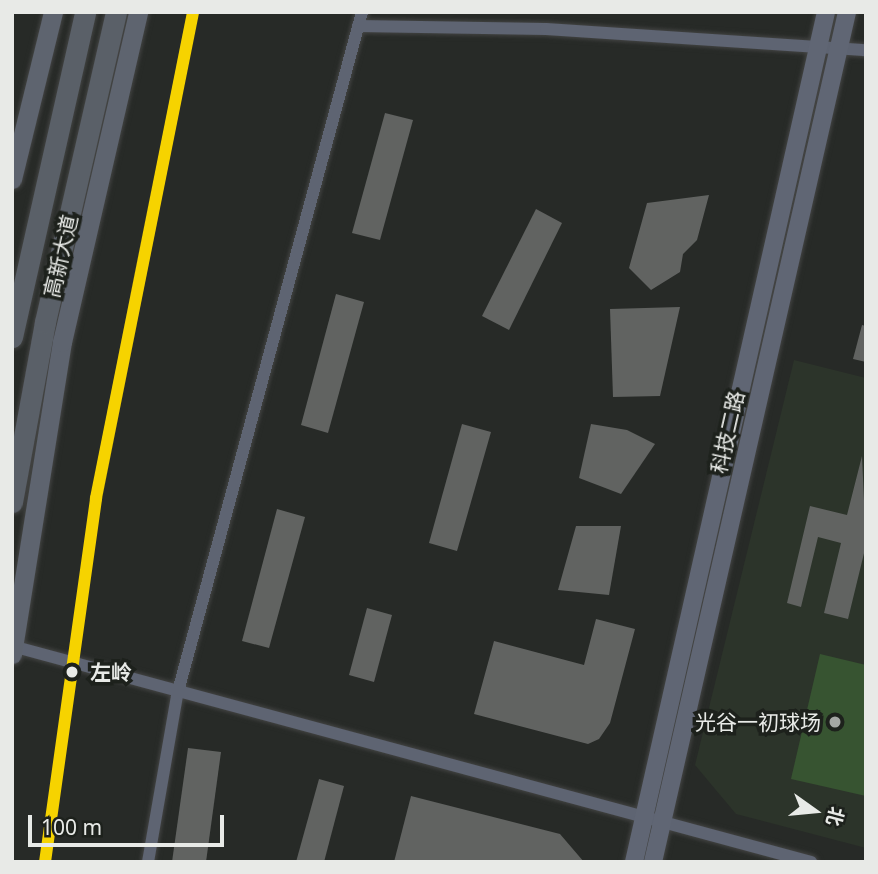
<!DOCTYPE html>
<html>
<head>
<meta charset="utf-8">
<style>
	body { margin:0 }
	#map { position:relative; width:878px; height:874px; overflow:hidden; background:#272a27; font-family:"Noto Sans","Noto Sans SC",sans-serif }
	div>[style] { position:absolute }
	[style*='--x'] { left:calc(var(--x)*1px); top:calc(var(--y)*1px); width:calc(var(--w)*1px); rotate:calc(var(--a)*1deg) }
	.built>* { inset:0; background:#2c342a }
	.green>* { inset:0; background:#375431 }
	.building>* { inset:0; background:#616361 }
	.roads { filter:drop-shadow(0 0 2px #434443) drop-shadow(0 0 2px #434443) }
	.street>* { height:12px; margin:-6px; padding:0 6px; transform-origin:6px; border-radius:6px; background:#5e6472 }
	.secondary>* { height:18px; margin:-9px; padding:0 9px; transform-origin:9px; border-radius:9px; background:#606674 }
	.primary>* { height:19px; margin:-9.5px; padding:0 9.5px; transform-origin:9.5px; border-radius:9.5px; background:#5e646f }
	.highway>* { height:21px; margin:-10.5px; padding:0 10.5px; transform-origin:10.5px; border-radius:10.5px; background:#5a6068 }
	.metro-1>* { height:12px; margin:-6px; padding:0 6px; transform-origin:6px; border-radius:6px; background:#f6d300 }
	.dots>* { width:19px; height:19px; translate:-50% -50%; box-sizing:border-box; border:4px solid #1d211c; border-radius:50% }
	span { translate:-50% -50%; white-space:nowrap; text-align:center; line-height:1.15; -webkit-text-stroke:7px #1d211c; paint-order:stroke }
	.street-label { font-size:21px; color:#e8eae7 }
	.stop-label { font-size:21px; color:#e8eae7; font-weight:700 }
	.left { translate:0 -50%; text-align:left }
	.poi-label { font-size:21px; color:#e8eae7 }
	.right { translate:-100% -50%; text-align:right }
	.frame { position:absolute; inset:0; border:14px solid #e8eae7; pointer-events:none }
	.north { position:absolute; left:780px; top:776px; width:70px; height:70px; -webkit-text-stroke:5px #1d211c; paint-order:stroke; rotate:105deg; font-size:19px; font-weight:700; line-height:28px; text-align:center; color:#e8eae7 }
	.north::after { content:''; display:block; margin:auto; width:24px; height:32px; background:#e8eae7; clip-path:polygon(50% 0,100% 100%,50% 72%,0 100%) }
	.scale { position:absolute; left:28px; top:815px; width:196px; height:32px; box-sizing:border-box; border:4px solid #e8eae7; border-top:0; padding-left:9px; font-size:21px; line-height:24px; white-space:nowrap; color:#e8eae7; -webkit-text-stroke:5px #1d211c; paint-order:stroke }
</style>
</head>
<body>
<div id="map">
	<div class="built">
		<i style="clip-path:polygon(794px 360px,866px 378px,866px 848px,736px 814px,695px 765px)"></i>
	</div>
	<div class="green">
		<i style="clip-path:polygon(820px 654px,866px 665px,866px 796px,791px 779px)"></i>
	</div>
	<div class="building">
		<i style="clip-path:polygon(385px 113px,413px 120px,380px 240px,352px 233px)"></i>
		<i style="clip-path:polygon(709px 195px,697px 240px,683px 254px,680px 272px,651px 290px,629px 268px,647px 203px)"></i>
		<i style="clip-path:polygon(536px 209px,562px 223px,509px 330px,482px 316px)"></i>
		<i style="clip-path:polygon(336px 294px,364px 302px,328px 433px,301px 425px)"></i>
		<i style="clip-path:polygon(680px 307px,660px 396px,613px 397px,610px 309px)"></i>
		<i style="clip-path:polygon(862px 325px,866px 326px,866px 362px,853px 359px)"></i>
		<i style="clip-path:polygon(462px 424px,491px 432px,457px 551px,429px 543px)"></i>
		<i style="clip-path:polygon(591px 424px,627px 430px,655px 444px,621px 494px,579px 478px)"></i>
		<i style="clip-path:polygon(862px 456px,866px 545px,848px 619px,824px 613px,841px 543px,818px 537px,801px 607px,787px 603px,810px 506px,847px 515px)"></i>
		<i style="clip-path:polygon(277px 509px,305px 517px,269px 648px,242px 641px)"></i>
		<i style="clip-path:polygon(576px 526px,621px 526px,609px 595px,558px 590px)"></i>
		<i style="clip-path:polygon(367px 608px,392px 615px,374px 682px,349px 675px)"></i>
		<i style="clip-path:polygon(596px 619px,635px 629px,610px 723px,599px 739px,588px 744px,474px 714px,494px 641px,584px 665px)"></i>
		<i style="clip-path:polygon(188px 748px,221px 752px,206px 862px,172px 862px)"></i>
		<i style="clip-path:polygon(319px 779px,344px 786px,324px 862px,296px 862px)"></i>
		<i style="clip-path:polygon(411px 796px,560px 834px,584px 862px,394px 862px)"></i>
	</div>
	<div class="roads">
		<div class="street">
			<i style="--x:358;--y:26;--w:188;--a:0.9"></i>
			<i style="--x:546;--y:29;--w:321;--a:3.8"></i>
			<i style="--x:12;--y:646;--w:828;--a:15.13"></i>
			<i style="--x:148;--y:862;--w:169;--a:-80.1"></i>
			<i style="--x:177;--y:695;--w:708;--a:-74.84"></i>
		</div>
		<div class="secondary">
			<i style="--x:634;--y:862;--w:871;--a:-77.27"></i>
			<i style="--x:653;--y:862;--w:872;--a:-77.14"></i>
		</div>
		<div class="primary">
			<i style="--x:12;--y:179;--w:172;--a:-76.2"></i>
			<i style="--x:12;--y:654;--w:316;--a:-80.9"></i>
			<i style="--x:62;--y:342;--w:339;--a:-77"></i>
		</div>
		<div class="highway">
			<i style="--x:12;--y:337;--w:333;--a:-77.3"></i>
			<i style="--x:12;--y:502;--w:183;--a:-79.6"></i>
			<i style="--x:45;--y:322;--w:318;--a:-77.1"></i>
		</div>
	</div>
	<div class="metro-1">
		<i style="--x:45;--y:862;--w:368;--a:-82"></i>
		<i style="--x:96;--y:498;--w:496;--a:-78.7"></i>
	</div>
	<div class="dots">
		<i style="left:72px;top:672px;background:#e8eae7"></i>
		<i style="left:835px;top:722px;background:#a4a7a4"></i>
	</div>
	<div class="street-label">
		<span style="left:60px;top:256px;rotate:-77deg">高新大道</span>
		<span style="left:727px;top:432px;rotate:-77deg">科技二路</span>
	</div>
	<div class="stop-label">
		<span class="left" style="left:90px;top:672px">左岭</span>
	</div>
	<div class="poi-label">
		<span class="right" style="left:821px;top:722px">光谷一初球场</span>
	</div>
	<div class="frame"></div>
	<div class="north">北</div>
	<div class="scale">100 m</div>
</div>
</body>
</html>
